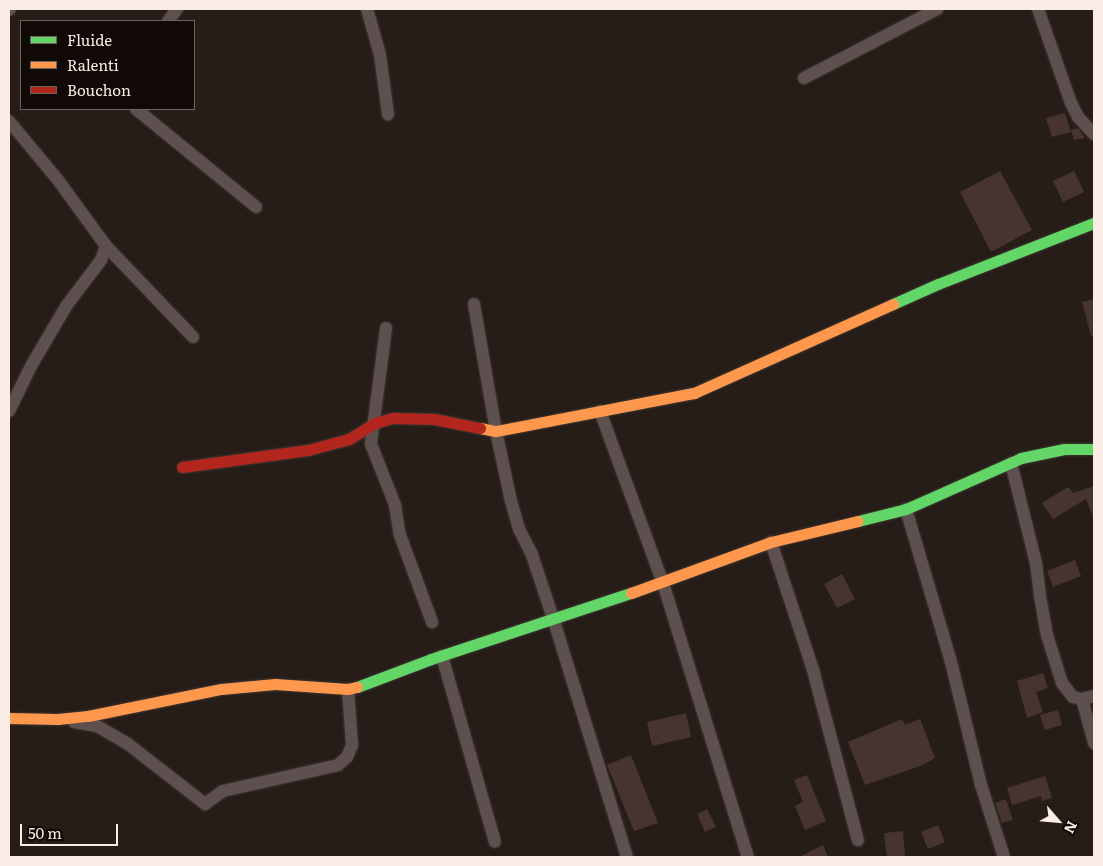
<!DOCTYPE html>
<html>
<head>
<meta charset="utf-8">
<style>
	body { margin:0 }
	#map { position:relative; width:1103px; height:866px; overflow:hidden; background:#271d18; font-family:Literata,serif }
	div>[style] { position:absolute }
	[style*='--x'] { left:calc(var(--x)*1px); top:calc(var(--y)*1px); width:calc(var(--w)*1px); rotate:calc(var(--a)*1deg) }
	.building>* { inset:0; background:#47342f }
	.roads { filter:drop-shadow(0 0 1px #3f3732) drop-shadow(0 0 1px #3f3732) }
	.street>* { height:12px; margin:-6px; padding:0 6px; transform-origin:6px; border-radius:6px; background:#5d504f }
	.fast>* { height:11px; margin:-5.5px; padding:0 5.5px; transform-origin:5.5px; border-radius:5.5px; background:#63d668 }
	.slow>* { height:11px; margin:-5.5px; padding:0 5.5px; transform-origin:5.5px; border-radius:5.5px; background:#ff974d }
	.jam>* { height:11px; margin:-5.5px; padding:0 5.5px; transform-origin:5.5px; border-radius:5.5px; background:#b3261e }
	span { translate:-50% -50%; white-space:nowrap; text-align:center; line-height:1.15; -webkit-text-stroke:4px #100905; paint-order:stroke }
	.frame { position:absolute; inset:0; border:10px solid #faede6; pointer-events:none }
	.legend { position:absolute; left:20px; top:20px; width:175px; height:90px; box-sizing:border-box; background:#100905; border:1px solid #6e645f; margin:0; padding:6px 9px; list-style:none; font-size:15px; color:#faede6 }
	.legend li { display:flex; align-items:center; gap:10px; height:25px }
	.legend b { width:25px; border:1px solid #6e645f }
	.north { position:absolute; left:1033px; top:796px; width:50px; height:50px; -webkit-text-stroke:4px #100905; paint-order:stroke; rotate:117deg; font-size:14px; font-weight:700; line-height:20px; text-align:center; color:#faede6 }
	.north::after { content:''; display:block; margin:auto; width:18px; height:22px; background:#faede6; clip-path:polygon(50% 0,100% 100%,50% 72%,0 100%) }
	.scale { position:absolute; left:20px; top:824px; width:98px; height:22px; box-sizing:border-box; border:2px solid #faede6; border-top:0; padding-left:6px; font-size:15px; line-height:18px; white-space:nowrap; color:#faede6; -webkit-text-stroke:4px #100905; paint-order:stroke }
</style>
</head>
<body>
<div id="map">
	<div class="building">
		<i style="clip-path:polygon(1065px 113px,1071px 132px,1052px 137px,1046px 118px)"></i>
		<i style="clip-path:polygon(1078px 128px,1085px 138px,1074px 140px,1071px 130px)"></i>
		<i style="clip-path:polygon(1000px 171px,1032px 230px,991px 252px,960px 192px)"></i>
		<i style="clip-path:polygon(1074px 171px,1084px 192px,1063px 202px,1053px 181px)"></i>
		<i style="clip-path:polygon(1094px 299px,1094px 336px,1091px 336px,1082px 302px)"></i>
		<i style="clip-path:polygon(1094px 486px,1094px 519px,1086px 499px,1053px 519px,1042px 503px,1068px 487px,1073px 493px)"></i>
		<i style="clip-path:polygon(1075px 560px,1081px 576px,1053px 587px,1047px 571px)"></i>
		<i style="clip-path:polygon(842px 574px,855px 599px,837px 608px,824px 584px)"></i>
		<i style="clip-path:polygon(1043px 673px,1048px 688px,1036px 692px,1043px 712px,1027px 718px,1017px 681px)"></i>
		<i style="clip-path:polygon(1058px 710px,1062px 725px,1045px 730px,1040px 715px)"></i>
		<i style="clip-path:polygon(686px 713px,691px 737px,652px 746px,647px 722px)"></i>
		<i style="clip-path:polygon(902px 719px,905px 725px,920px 719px,935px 758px,923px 765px,865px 785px,848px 742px)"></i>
		<i style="clip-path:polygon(631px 755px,658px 823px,634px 831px,607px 765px)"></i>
		<i style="clip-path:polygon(807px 775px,826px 821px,805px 830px,795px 806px,803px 802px,794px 780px)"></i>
		<i style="clip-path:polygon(1045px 776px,1052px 798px,1042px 801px,1041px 796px,1012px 805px,1007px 788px)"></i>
		<i style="clip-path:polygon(1006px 799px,1013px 820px,1002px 823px,995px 803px)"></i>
		<i style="clip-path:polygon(707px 809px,716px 827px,705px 832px,697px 814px)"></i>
		<i style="clip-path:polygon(938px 825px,945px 842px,928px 849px,921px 832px)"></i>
		<i style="clip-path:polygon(903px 831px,905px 857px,887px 857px,884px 833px)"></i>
		<i style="clip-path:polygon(823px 845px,828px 857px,799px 857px)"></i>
	</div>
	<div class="roads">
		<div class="street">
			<i style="--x:367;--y:9;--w:48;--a:74.2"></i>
			<i style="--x:380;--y:55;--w:60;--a:82.3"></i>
			<i style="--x:1038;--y:9;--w:100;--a:70.7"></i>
			<i style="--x:1071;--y:103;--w:16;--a:63"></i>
			<i style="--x:1078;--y:117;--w:23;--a:47"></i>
			<i style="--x:9;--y:10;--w:1;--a:-45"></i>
			<i style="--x:168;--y:21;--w:15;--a:-53"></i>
			<i style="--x:804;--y:78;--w:150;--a:-27.4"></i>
			<i style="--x:136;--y:109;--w:155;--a:39.2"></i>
			<i style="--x:9;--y:121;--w:77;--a:50.3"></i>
			<i style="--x:58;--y:180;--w:82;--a:54"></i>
			<i style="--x:106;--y:246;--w:126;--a:46.3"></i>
			<i style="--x:474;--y:304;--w:129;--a:80.2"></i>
			<i style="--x:496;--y:431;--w:72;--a:77.9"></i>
			<i style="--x:511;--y:501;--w:29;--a:74"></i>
			<i style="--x:519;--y:529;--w:29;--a:63"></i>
			<i style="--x:532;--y:555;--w:66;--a:71.6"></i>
			<i style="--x:553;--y:618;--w:250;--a:72.8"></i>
			<i style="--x:386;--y:328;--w:117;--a:97.4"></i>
			<i style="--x:371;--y:444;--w:66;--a:68.5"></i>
			<i style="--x:395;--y:505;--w:30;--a:81"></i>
			<i style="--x:400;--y:535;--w:93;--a:69.8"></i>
			<i style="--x:9;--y:411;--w:50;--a:-63.9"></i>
			<i style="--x:31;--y:366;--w:71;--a:-59.5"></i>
			<i style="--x:67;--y:305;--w:56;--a:-52.9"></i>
			<i style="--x:101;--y:260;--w:15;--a:-70"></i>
			<i style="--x:600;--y:411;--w:183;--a:69.9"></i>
			<i style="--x:663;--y:583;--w:287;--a:72.8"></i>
			<i style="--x:1011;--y:463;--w:103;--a:76"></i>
			<i style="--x:1036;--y:563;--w:33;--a:83"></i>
			<i style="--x:1040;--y:596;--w:40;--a:80"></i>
			<i style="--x:1047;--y:635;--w:50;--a:72.6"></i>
			<i style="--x:1062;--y:683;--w:18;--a:52"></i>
			<i style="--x:1073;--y:697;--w:9;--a:13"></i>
			<i style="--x:1082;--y:699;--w:12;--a:-14"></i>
			<i style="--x:906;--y:509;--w:159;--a:73.6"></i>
			<i style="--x:951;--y:662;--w:127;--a:76.3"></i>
			<i style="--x:981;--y:785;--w:76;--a:72.3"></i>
			<i style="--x:771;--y:542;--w:135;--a:71.8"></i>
			<i style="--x:813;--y:670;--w:176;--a:75.2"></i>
			<i style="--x:442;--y:656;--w:193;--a:74.1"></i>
			<i style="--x:1082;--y:699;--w:46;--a:74.7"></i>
			<i style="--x:74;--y:722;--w:23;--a:10"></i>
			<i style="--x:97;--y:726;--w:36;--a:30"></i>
			<i style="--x:128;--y:744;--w:98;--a:37.9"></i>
			<i style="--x:205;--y:804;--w:22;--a:-36"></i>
			<i style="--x:223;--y:791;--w:118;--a:-12.7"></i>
			<i style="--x:338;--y:765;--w:12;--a:-42"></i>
			<i style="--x:347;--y:757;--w:13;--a:-67"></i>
			<i style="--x:352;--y:745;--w:56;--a:-94.1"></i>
		</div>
		<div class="fast">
			<i style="--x:893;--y:304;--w:49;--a:-24"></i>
			<i style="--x:938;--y:284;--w:168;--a:-21.4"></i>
			<i style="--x:858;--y:521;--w:49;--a:-14"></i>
			<i style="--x:906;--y:509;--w:126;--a:-23.9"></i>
			<i style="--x:1021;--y:458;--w:44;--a:-11.8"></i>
			<i style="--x:1064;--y:449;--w:30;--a:0"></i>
			<i style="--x:357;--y:687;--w:79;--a:-20.7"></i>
			<i style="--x:431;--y:659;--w:211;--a:-18.3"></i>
		</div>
		<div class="slow">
			<i style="--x:480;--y:428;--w:16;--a:11"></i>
			<i style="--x:496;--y:431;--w:202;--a:-10.9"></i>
			<i style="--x:694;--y:393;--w:218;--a:-24.1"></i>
			<i style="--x:631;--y:593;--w:149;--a:-20"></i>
			<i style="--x:771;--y:542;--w:89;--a:-13.6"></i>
			<i style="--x:9;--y:718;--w:49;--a:1.2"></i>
			<i style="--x:58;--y:719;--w:30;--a:-6"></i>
			<i style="--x:88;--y:716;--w:136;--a:-11.5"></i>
			<i style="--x:221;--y:689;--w:54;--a:-5.3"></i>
			<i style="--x:275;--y:684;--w:73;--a:3.9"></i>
			<i style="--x:348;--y:689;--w:9;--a:-13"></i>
		</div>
		<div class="jam">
			<i style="--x:182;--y:467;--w:127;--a:-7.7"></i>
			<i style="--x:308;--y:450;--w:42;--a:-15"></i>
			<i style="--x:349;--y:439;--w:31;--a:-32"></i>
			<i style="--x:375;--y:423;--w:19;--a:-16"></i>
			<i style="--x:393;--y:418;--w:41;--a:1.4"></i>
			<i style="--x:434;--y:419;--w:47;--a:11.1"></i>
		</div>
	</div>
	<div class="frame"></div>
	<ul class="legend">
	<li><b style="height:6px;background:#63d668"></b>Fluide</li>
	<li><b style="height:6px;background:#ff974d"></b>Ralenti</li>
	<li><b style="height:6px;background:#b3261e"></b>Bouchon</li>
	</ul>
	<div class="north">N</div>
	<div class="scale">50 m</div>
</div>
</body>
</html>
